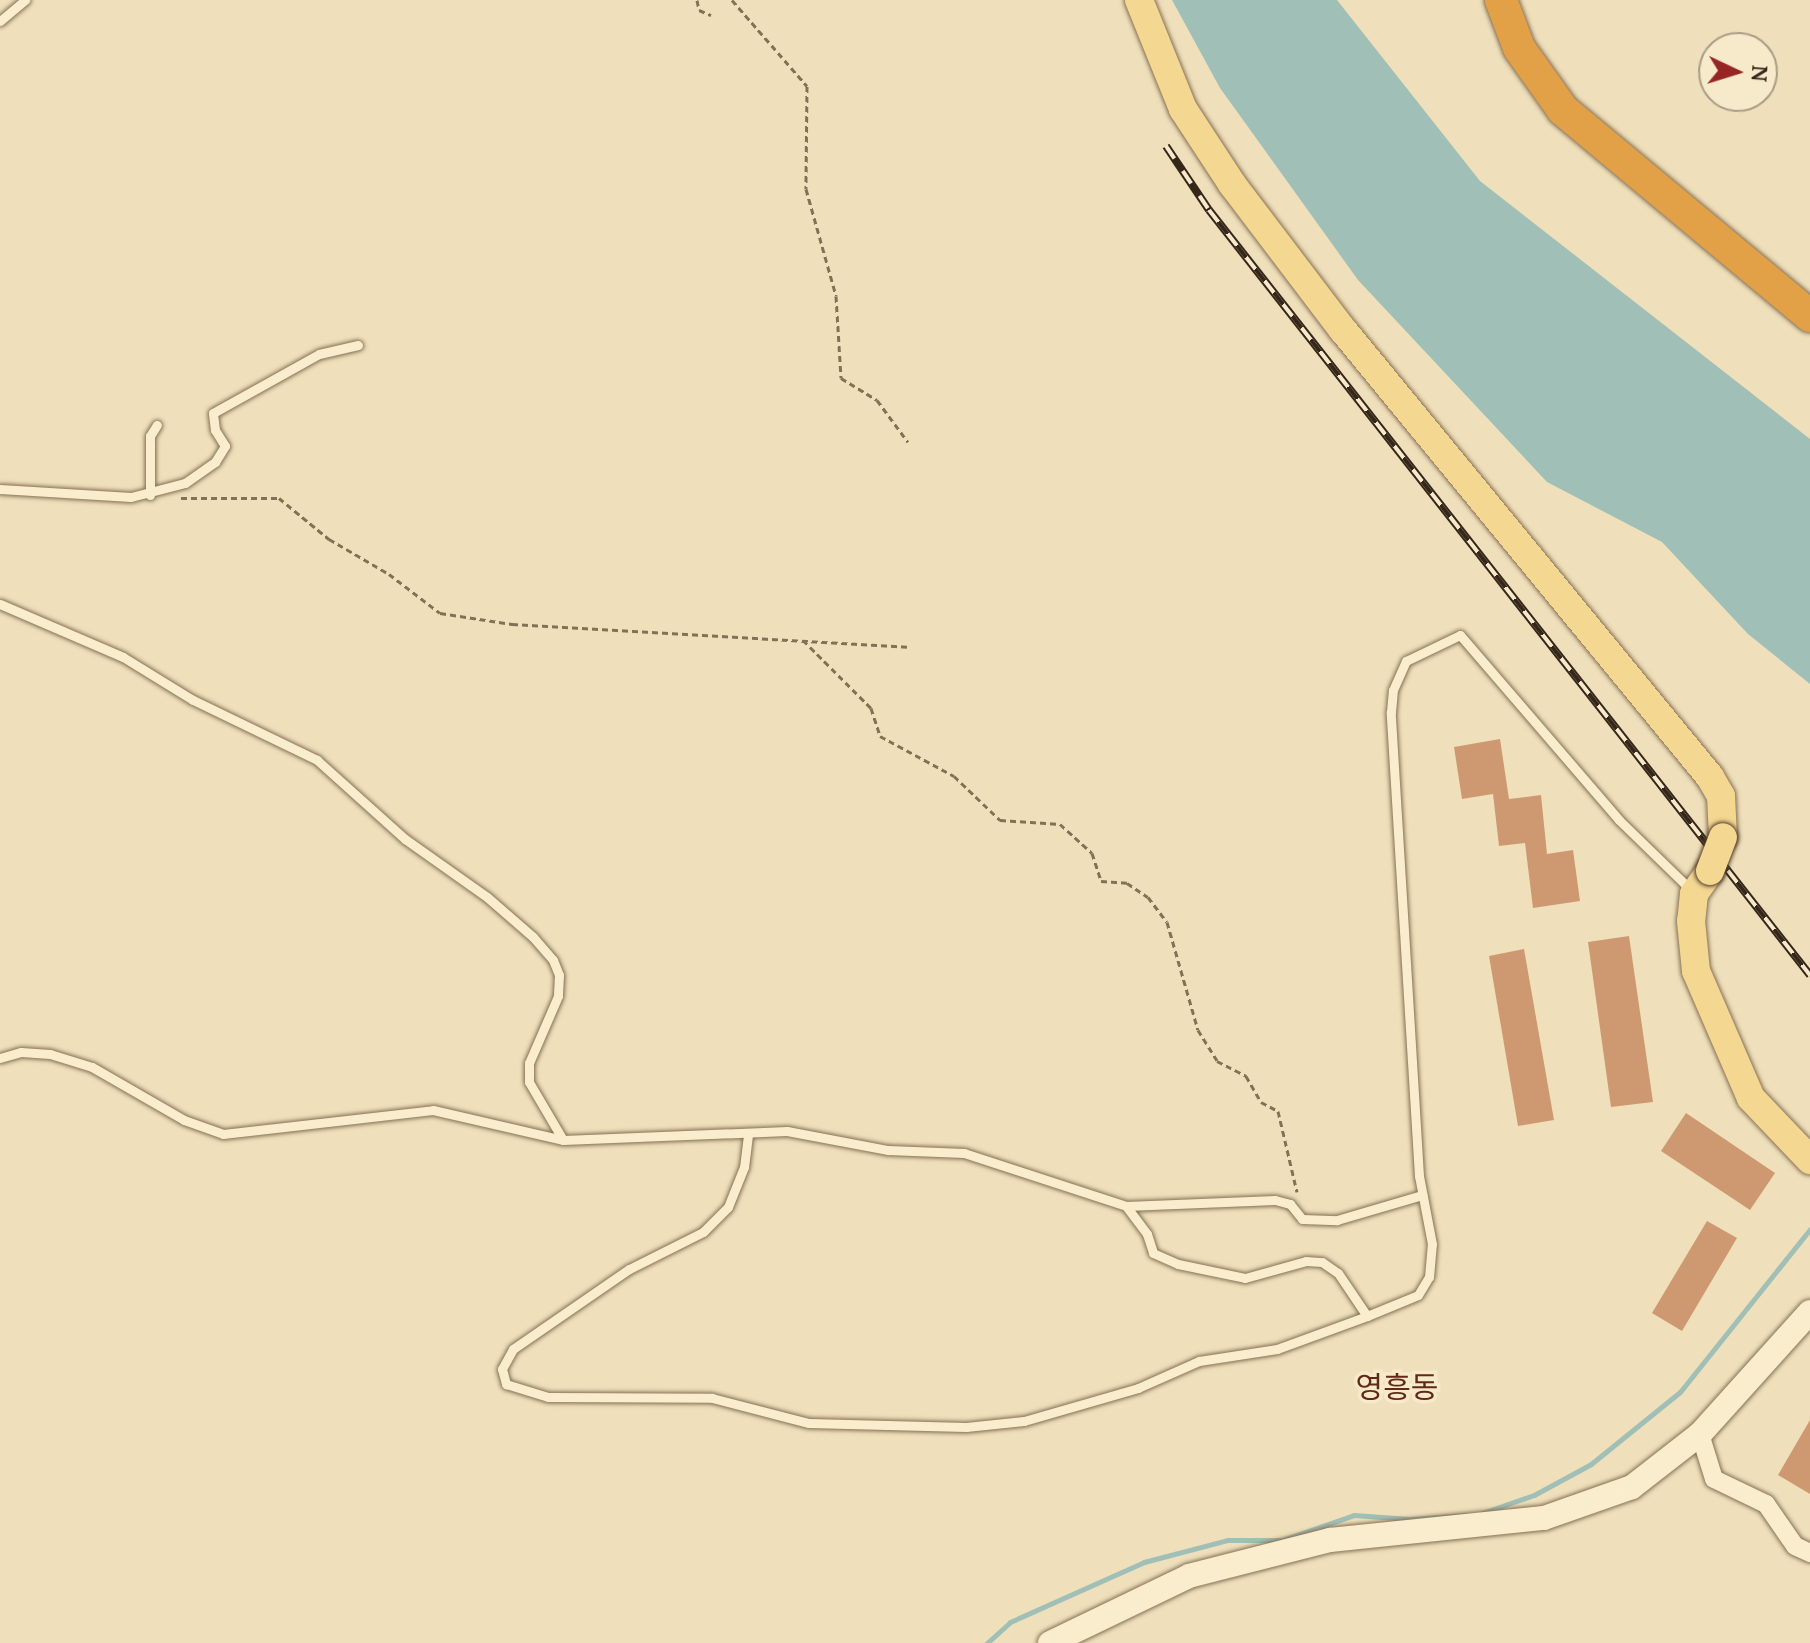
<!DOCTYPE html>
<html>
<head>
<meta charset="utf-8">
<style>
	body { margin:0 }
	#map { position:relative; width:1810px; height:1643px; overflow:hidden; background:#efe0bb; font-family:"PT Serif","Noto Sans KR",serif }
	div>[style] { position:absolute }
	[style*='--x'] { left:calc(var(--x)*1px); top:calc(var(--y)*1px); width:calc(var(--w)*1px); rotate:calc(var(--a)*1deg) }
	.water>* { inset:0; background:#a0bfb6 }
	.stream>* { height:5px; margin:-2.5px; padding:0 2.5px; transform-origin:2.5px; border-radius:2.5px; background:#a0bfb6 }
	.building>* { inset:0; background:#ce9970 }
	.path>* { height:3px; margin-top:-1.5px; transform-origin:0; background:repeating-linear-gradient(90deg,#867055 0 6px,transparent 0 10px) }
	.roads { filter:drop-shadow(0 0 2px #867055) drop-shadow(0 0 2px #867055) }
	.lane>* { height:9px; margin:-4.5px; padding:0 4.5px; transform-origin:4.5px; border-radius:4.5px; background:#faedce }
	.street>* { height:18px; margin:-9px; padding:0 9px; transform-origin:9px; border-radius:9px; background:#faedce }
	.secondary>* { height:24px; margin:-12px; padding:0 12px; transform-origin:12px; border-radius:12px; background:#faedce }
	.primary>* { height:28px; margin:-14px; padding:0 14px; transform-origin:14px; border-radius:14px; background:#f4d791 }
	.highway>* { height:32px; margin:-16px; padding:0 16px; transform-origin:16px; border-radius:16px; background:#e2a147 }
	.rail>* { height:8px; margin-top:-4px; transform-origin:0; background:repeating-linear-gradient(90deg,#f6eacb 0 15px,#35271a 0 30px); box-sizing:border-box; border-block:2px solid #35271a }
	.bridges { filter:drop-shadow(0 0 2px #533e2a) drop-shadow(0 0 2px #533e2a) }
	.primary-bridge>* { height:28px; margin:-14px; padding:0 14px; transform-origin:14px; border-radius:14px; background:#f4d791 }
	span { translate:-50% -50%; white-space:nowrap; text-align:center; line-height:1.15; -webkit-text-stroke:7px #f6eacb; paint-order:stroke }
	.quarter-label { font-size:30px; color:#622919 }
	.north { position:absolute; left:1698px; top:32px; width:80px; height:80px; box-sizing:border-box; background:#f6eacb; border:2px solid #a99c84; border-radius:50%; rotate:94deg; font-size:22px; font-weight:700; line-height:32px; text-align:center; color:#35271a }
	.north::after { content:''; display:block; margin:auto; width:28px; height:36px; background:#962524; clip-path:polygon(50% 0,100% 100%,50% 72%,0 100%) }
</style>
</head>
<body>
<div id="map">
	<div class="water">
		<i style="clip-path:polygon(1172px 0,1337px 0,1480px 181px,1810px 439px,1810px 684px,1748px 634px,1662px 542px,1547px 482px,1358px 280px,1220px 88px)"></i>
	</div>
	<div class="stream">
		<i style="--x:1482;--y:1513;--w:55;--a:-19.1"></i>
		<i style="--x:1534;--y:1495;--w:65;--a:-28.5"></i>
		<i style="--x:1591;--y:1464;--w:114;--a:-39"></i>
		<i style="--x:1680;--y:1392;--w:208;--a:-51.4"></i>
		<i style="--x:987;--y:1643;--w:31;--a:-42"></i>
		<i style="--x:1010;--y:1622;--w:147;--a:-24.1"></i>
		<i style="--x:1144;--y:1562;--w:87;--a:-14.7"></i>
		<i style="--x:1228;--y:1540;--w:54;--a:0"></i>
		<i style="--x:1282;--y:1540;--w:76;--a:-19.1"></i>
		<i style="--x:1354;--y:1515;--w:56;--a:4.1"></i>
		<i style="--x:1410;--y:1519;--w:58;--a:-3.9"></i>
	</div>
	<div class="building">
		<i style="clip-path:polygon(1500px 739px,1509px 799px,1541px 795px,1547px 854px,1573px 850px,1580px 901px,1533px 908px,1525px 843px,1499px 846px,1493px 794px,1462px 799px,1454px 747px)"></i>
		<i style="clip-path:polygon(1629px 936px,1653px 1102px,1611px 1107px,1588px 942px)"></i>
		<i style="clip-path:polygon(1524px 949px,1554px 1120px,1518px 1126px,1489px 956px)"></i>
		<i style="clip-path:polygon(1686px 1113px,1775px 1173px,1750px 1210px,1661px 1151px)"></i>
		<i style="clip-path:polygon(1707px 1221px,1737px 1238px,1682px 1331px,1652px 1313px)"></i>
		<i style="clip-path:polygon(1810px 1420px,1810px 1494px,1778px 1475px)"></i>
	</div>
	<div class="path">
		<i style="--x:697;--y:0;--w:10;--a:79"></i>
		<i style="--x:699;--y:10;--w:13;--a:23"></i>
		<i style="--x:732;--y:0;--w:114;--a:48.9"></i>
		<i style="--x:807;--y:86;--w:103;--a:90.6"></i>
		<i style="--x:806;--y:189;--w:111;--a:74.3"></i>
		<i style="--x:836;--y:296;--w:82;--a:86.5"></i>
		<i style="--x:841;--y:378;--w:42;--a:31.4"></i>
		<i style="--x:877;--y:400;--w:52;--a:53.6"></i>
		<i style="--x:181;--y:498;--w:98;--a:0"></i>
		<i style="--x:279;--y:498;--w:65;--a:39.4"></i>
		<i style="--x:329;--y:539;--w:69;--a:30.3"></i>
		<i style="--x:389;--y:574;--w:64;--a:37.4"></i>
		<i style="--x:440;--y:613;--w:73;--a:8.7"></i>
		<i style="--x:512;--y:624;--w:396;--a:3.3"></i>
		<i style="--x:803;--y:640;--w:96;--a:45"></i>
		<i style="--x:871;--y:708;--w:29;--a:72"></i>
		<i style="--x:880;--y:736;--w:84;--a:28.4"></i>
		<i style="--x:954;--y:776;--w:64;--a:43.7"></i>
		<i style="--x:1000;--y:820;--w:60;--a:3.8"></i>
		<i style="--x:1060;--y:824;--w:43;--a:42.2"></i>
		<i style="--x:1092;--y:853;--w:29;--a:72"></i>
		<i style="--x:1101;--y:881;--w:26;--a:4"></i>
		<i style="--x:1127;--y:883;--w:25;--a:34"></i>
		<i style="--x:1148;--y:897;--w:31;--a:53"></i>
		<i style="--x:1167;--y:922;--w:112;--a:74"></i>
		<i style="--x:1198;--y:1030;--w:36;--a:58"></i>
		<i style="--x:1217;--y:1061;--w:33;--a:27"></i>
		<i style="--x:1246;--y:1076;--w:30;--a:60"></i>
		<i style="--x:1261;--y:1102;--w:19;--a:28"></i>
		<i style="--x:1278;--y:1111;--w:83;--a:76.8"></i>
	</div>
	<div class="roads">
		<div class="lane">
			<i style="--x:0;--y:21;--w:33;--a:-40"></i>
			<i style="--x:0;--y:489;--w:131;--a:3.5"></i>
			<i style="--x:131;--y:497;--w:56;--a:-14.5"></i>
			<i style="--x:185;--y:483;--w:37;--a:-35"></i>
			<i style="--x:215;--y:462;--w:19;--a:-58"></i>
			<i style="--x:225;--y:446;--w:19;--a:-122"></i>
			<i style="--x:215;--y:430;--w:17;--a:-97"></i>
			<i style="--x:213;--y:413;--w:121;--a:-29.1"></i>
			<i style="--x:319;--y:354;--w:40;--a:-13"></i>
			<i style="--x:150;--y:495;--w:59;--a:-90"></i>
			<i style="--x:150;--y:436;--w:13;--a:-58"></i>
			<i style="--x:0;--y:604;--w:134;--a:23.3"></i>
			<i style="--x:123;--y:657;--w:82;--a:31.6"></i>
			<i style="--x:193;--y:700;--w:138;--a:25.8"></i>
			<i style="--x:317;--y:760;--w:118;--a:41.9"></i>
			<i style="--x:405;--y:839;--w:100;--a:35.3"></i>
			<i style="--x:487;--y:897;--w:61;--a:41"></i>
			<i style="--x:533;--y:937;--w:30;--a:49"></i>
			<i style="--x:553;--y:960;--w:16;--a:68"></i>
			<i style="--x:559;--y:975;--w:21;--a:93"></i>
			<i style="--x:558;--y:996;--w:73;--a:113.4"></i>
			<i style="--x:529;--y:1063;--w:19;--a:90"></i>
			<i style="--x:529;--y:1082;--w:67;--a:59.6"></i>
			<i style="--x:0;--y:1058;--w:22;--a:-16"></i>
			<i style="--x:21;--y:1052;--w:29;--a:4"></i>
			<i style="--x:50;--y:1054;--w:44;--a:17.2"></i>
			<i style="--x:92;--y:1067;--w:106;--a:29.9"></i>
			<i style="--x:184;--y:1120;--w:41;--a:19.7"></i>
			<i style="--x:223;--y:1134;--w:211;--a:-6.5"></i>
			<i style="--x:433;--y:1110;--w:133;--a:13"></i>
			<i style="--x:563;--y:1140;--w:224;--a:-2.3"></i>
			<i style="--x:787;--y:1131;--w:103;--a:10.7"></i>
			<i style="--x:888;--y:1150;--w:76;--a:2.3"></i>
			<i style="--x:964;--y:1153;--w:170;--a:18.1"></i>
			<i style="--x:1126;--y:1206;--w:35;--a:53"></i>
			<i style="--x:1147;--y:1234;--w:20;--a:72"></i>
			<i style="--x:1153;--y:1253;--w:27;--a:24"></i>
			<i style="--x:1178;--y:1264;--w:68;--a:11.8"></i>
			<i style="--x:1245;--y:1278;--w:63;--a:-15.6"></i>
			<i style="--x:1306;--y:1261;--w:16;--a:4"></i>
			<i style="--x:1322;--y:1262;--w:19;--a:35"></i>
			<i style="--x:1338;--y:1273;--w:52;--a:56"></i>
			<i style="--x:1367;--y:1316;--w:55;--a:-22.4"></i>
			<i style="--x:1418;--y:1295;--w:21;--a:-59"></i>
			<i style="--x:1429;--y:1277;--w:33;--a:-85"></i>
			<i style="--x:1432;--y:1244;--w:69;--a:-100.8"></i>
			<i style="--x:1419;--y:1176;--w:465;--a:-93.5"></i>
			<i style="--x:1391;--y:712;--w:22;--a:-85"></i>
			<i style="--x:1393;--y:690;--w:32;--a:-66"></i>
			<i style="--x:1406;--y:661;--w:60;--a:-25.7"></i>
			<i style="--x:1460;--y:635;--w:244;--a:49.3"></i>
			<i style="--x:1619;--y:820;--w:102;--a:44.2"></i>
			<i style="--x:748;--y:1135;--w:32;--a:97"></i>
			<i style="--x:744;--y:1167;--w:43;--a:111.8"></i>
			<i style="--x:728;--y:1207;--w:35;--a:135"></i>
			<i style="--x:703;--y:1232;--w:83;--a:153.4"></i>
			<i style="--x:629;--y:1269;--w:141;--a:145.4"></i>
			<i style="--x:513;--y:1349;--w:23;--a:119"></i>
			<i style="--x:502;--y:1369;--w:16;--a:75"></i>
			<i style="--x:506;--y:1384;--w:44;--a:17.2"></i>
			<i style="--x:548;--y:1397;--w:164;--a:0.3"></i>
			<i style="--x:712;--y:1398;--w:100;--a:14.5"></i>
			<i style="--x:809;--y:1423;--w:157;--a:1.5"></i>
			<i style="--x:966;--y:1427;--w:58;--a:-5.9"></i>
			<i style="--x:1024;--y:1421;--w:119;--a:-16.1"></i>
			<i style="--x:1138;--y:1388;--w:67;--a:-23.9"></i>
			<i style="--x:1199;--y:1361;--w:79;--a:-8.7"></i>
			<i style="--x:1277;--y:1349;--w:96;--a:-20.1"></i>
			<i style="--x:1126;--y:1206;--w:149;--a:-2.3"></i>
			<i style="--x:1275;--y:1200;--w:16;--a:15"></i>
			<i style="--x:1290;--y:1204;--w:19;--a:51"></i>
			<i style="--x:1302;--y:1219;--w:35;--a:2"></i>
			<i style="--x:1337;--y:1220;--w:89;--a:-16.4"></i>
		</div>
		<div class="street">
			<i style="--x:1700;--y:1434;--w:47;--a:72.7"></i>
			<i style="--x:1714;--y:1479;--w:58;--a:25.7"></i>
			<i style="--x:1766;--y:1504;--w:51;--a:55.4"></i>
			<i style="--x:1795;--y:1546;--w:17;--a:25"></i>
		</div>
		<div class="secondary">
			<i style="--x:1050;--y:1643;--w:154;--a:-25.7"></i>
			<i style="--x:1189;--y:1576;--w:146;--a:-14.3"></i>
			<i style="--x:1330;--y:1540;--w:215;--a:-5.9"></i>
			<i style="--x:1544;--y:1518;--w:93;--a:-19.4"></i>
			<i style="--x:1632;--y:1487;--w:86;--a:-37.9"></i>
			<i style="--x:1700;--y:1434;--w:164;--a:-48"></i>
		</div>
		<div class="primary">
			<i style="--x:1139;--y:0;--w:118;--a:68"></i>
			<i style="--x:1183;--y:109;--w:90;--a:56.8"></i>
			<i style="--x:1232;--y:184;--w:183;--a:52.8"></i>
			<i style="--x:1343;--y:330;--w:578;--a:50.61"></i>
			<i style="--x:1710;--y:777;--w:22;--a:60"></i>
			<i style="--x:1721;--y:796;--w:41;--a:87.2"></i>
			<i style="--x:1710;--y:871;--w:28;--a:125"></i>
			<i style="--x:1694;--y:894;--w:27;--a:96"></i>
			<i style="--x:1691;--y:921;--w:50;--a:84.3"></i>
			<i style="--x:1696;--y:971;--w:138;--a:66.6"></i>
			<i style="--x:1751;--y:1098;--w:86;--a:46.4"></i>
		</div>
		<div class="highway">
			<i style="--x:1501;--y:0;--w:51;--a:69.4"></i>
			<i style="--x:1519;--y:48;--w:76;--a:54.6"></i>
			<i style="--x:1563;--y:110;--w:322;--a:39.8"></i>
		</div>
	</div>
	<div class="rail">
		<i style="--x:1166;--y:146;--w:77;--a:56.1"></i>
		<i style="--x:1209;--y:210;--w:973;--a:51.85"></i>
	</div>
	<div class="bridges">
		<div class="primary-bridge">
			<i style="--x:1710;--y:871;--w:36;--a:-69"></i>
		</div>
	</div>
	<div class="quarter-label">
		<span style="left:1397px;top:1387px">영흥동</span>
	</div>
	<div class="north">N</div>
</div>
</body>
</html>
